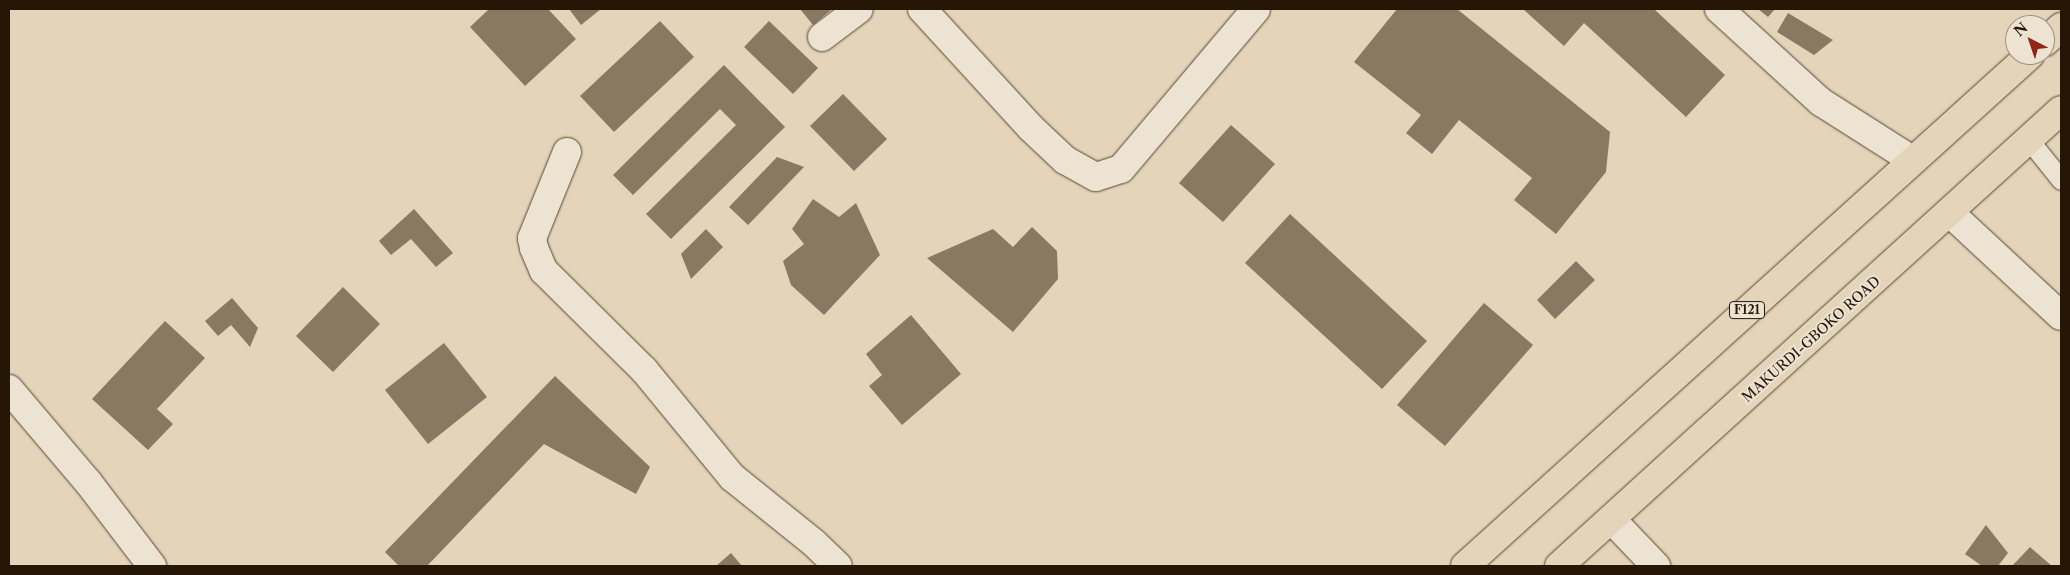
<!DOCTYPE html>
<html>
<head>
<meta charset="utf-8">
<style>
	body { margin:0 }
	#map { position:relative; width:2070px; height:575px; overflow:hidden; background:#e4d4b9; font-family:"Libre Caslon Text",serif }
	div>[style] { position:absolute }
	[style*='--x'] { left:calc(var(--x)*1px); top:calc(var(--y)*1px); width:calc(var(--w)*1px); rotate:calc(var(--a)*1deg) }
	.building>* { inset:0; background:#897963 }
	.roads { filter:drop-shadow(0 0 1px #564632) drop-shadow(0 0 1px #564632) }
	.service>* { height:19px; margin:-9.5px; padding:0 9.5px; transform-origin:9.5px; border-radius:9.5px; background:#ede3d2 }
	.minor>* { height:28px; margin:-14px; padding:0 14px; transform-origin:14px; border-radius:14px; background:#ede3d2 }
	.primary>* { height:28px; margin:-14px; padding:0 14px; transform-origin:14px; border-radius:14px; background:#e4d4b9 }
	span { translate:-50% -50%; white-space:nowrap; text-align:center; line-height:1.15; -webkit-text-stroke:4px #ede3d2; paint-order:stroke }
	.shield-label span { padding:1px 4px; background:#ede3d2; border:1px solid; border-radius:4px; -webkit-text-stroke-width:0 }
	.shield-label { font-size:12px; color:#261605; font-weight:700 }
	.street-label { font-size:14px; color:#261605 }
	.frame { position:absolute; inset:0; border:10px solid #261605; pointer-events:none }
	.north { position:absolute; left:2005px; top:15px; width:50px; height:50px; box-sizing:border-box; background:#ede3d2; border:1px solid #9d9180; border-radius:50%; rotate:319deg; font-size:14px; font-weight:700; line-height:20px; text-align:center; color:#261605 }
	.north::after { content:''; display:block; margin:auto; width:18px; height:22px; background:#8f2418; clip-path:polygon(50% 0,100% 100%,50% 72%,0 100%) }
</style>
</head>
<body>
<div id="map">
	<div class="building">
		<i style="clip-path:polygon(489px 9px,548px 9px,576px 39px,525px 86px,470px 27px)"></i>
		<i style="clip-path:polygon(569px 9px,601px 9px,581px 25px)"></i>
		<i style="clip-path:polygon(800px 9px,832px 9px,813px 25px)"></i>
		<i style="clip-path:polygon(1397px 9px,1457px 9px,1610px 132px,1606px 172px,1556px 234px,1514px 200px,1532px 178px,1459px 120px,1432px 154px,1406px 133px,1421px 115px,1354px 62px)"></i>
		<i style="clip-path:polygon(1523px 9px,1654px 9px,1725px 75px,1686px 117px,1584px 23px,1564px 46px)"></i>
		<i style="clip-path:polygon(1758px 9px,1775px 9px,1768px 17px)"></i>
		<i style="clip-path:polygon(1788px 13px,1833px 40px,1814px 55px,1777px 32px)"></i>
		<i style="clip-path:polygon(660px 21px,694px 57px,614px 132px,580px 96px)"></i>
		<i style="clip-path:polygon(769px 21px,818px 68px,793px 94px,744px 47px)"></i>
		<i style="clip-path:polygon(724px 65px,785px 127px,671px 239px,646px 214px,736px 125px,720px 109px,633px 195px,613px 175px)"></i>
		<i style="clip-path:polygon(843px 94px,887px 139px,854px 171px,810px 126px)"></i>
		<i style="clip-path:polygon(1231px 125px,1275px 164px,1223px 222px,1179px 183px)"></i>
		<i style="clip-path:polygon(777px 157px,804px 167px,748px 225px,729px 207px)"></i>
		<i style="clip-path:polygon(813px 199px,839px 217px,856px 203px,880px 255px,824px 315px,791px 285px,783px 261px,804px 244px,792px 229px)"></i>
		<i style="clip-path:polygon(414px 209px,453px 253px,436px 267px,411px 239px,391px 255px,379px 241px)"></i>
		<i style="clip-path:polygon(1290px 214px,1427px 341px,1382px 389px,1245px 263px)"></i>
		<i style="clip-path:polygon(1032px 227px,1057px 251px,1058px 279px,1013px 332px,927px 258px,993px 229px,1013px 247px)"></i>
		<i style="clip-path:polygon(706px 229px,723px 247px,691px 279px,681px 254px)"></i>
		<i style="clip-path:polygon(1576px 261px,1595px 280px,1555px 319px,1537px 300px)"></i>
		<i style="clip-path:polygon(343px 287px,380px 324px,333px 372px,296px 336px)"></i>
		<i style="clip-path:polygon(232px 298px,258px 328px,250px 347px,231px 325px,218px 336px,205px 321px)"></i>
		<i style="clip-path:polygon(1484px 303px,1533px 345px,1445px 446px,1397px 405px)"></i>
		<i style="clip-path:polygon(911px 315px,961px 374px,902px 425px,869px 386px,882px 375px,866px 354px)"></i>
		<i style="clip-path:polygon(165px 321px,205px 358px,157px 409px,173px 424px,148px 450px,92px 399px)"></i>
		<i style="clip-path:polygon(444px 343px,487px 397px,428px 444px,385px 390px)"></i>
		<i style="clip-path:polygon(555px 376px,650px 467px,636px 494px,544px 444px,427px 566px,399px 566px,385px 552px)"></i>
		<i style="clip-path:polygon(1986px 525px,2008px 553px,1998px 566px,1982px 566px,1965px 554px)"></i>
		<i style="clip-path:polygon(2030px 547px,2052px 566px,2012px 566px)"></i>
		<i style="clip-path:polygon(731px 553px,742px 566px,716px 566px)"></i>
	</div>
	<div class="roads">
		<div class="service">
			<i style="--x:2029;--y:140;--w:51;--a:51.3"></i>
		</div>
		<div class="minor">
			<i style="--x:922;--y:9;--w:161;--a:47.5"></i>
			<i style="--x:1031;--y:128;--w:47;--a:43.3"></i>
			<i style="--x:1065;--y:160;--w:35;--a:29"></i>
			<i style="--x:1096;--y:177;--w:26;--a:-18"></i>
			<i style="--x:1121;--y:169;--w:209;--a:-49.8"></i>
			<i style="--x:1719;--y:9;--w:138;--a:42.4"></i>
			<i style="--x:1821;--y:102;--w:108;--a:32.5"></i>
			<i style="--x:822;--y:37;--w:46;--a:-37.1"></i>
			<i style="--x:567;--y:152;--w:93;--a:112.1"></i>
			<i style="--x:532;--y:238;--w:10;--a:79"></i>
			<i style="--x:534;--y:248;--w:25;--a:67"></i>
			<i style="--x:544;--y:271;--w:141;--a:44.7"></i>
			<i style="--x:644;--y:370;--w:139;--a:50.6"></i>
			<i style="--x:732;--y:477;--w:105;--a:38.8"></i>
			<i style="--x:814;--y:543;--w:33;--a:44"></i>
			<i style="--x:1950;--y:213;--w:151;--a:42.9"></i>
			<i style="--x:9;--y:389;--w:122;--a:49.7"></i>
			<i style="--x:88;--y:482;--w:106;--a:52.7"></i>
			<i style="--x:1612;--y:520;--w:64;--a:46.3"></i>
		</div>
		<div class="primary">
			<i style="--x:2045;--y:42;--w:22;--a:-43"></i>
			<i style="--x:1465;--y:566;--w:762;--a:-42.13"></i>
			<i style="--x:1559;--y:566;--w:678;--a:-42.25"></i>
		</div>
	</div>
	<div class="shield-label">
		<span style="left:1747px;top:310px">F121</span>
	</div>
	<div class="street-label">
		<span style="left:1811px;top:339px;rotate:-42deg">MAKURDI-GBOKO ROAD</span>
	</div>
	<div class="frame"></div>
	<div class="north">N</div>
</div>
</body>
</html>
